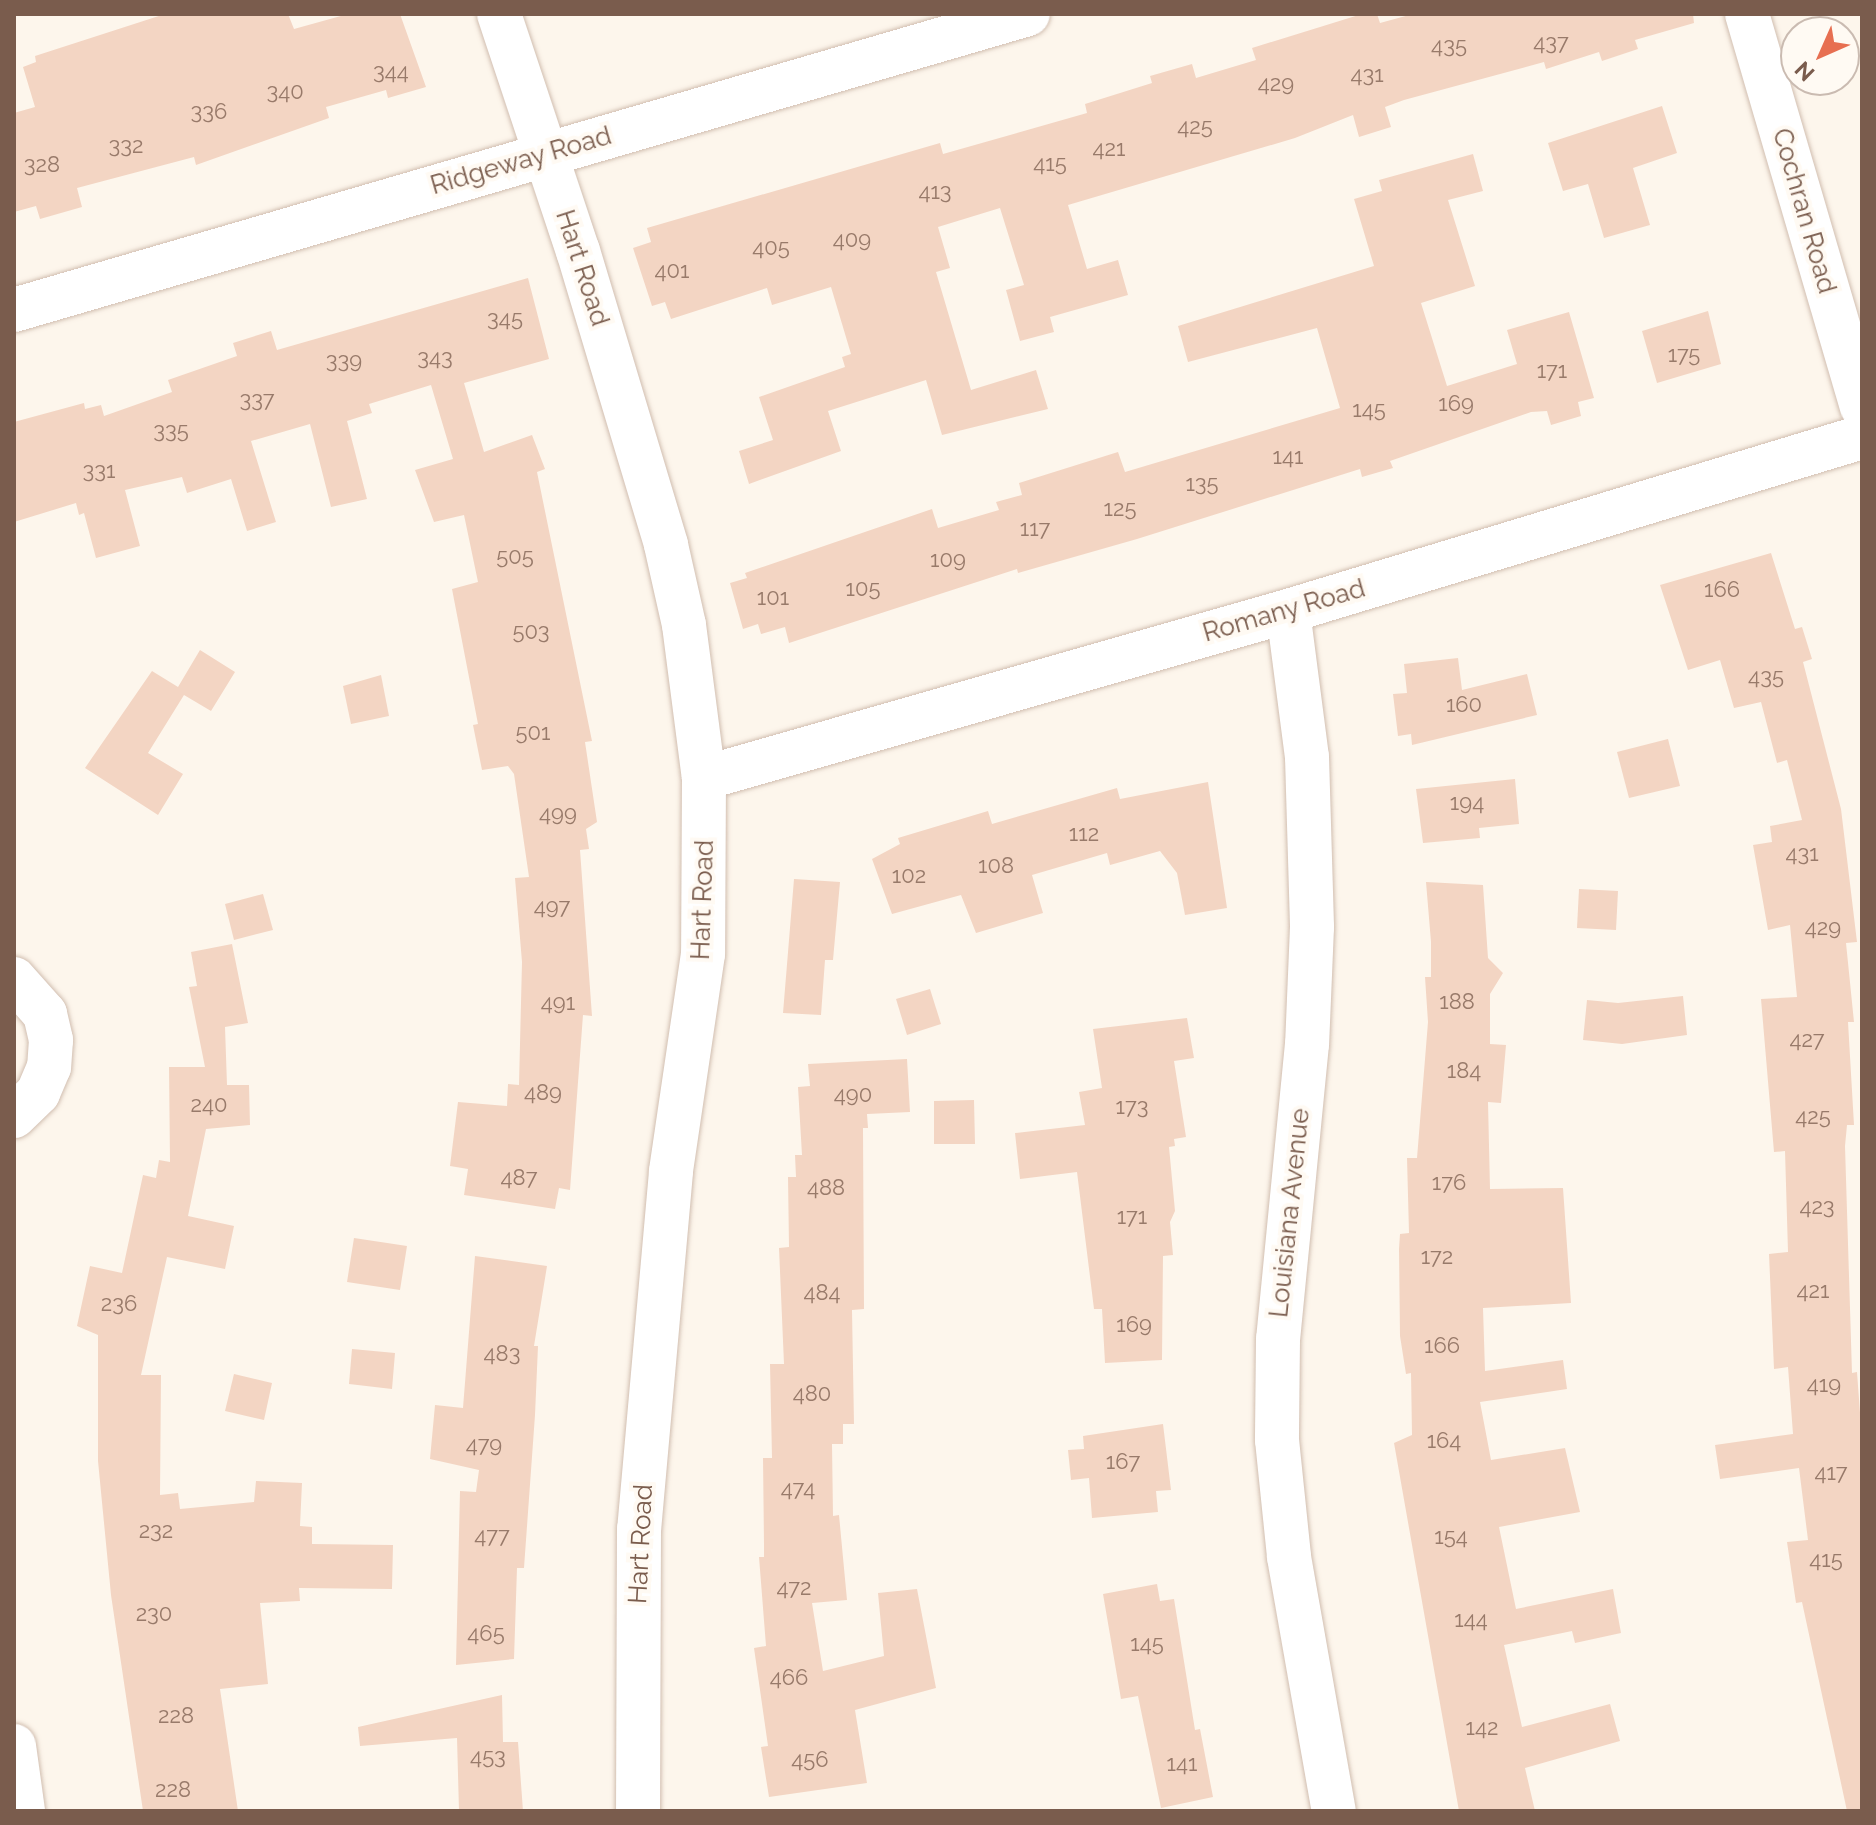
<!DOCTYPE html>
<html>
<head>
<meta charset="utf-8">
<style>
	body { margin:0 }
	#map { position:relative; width:1876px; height:1825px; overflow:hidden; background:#fdf6ec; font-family:Raleway,sans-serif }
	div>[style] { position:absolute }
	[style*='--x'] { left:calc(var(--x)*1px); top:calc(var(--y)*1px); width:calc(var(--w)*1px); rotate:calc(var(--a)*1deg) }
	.building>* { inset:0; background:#f3d5c3 }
	.roads { filter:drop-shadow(0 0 2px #d1beb0) drop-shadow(0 0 2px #d1beb0) }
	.minor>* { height:44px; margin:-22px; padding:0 22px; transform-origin:22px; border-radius:22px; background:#fff }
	span { translate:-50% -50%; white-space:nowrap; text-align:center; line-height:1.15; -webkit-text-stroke:8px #fffaf3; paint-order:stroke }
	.number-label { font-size:22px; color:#987a6a }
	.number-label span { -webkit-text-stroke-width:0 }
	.street-label { font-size:26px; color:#7a5c4d }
	.frame { position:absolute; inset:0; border:16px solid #7a5c4d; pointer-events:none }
	.north { position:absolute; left:1780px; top:16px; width:80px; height:80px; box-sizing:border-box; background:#fffaf3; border:2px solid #cabbb1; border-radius:50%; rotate:225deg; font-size:22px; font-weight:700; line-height:32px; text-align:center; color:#7a5c4d }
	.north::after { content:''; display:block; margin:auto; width:28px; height:36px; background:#e76f51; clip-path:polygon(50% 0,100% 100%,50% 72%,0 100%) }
</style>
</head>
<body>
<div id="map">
	<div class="building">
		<i style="clip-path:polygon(165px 14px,288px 14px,294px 29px,348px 14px,400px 14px,426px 87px,388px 98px,386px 90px,326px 107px,329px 118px,196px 165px,194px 157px,77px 188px,82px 207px,40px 219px,36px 206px,14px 212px,14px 113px,35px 107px,23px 67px,36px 62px,35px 56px)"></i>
		<i style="clip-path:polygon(1362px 14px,1377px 14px,1380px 23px,1413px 14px,1693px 14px,1694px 23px,1635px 40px,1638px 49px,1602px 61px,1599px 52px,1546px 69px,1544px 62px,1404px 100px,1385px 107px,1391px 127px,1359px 137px,1353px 115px,1295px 138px,1068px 205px,1087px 269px,1118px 260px,1128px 295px,1050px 317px,1054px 332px,1020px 341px,1006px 290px,1024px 285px,1000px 208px,938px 227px,950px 268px,936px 272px,971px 390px,1036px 370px,1048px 409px,942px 435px,926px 380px,828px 411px,841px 451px,749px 484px,739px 451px,773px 440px,759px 397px,845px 367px,842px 357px,851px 354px,831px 287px,772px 305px,767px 288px,671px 319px,665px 302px,652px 306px,633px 248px,651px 242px,647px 228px,940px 143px,943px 154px,1087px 113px,1085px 104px,1152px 83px,1150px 76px,1192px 64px,1196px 78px,1256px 60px,1252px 48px)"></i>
		<i style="clip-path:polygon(1662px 106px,1677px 153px,1633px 168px,1650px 225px,1604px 238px,1588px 184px,1563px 191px,1548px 143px)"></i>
		<i style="clip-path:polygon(1473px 154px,1483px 191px,1448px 200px,1475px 286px,1421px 303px,1447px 386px,1517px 364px,1507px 330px,1569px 312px,1594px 398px,1578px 402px,1581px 416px,1551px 425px,1547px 411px,1531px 412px,1390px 461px,1393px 468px,1362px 477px,1360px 469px,1137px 539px,1018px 573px,1017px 569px,789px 643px,785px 627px,761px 634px,758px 624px,743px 629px,730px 583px,747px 578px,745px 573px,932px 509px,938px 528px,999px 510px,996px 502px,1022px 495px,1019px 483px,1118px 452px,1125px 472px,1340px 408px,1317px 328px,1188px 362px,1178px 326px,1374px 266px,1354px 199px,1382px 191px,1379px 180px)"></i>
		<i style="clip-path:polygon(528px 278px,549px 359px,464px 383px,484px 452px,532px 435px,545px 469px,537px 472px,592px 741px,585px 742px,597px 822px,586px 829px,589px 849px,580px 850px,592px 1016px,583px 1015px,570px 1190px,559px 1188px,555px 1209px,464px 1195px,468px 1169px,450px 1166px,458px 1102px,507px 1106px,508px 1084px,519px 1085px,522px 962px,515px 878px,529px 877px,514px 774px,508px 766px,482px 770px,473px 725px,478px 724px,452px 589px,478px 582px,464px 515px,434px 522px,415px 470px,453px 459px,431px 385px,369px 404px,372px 413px,347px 421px,367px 499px,331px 507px,310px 424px,251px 441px,276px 522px,247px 531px,231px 479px,187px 493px,182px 477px,125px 490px,140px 546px,96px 558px,84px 513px,79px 515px,76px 503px,14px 522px,14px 422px,84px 403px,85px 409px,101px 405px,104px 416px,172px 392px,168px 380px,237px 356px,233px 343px,271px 331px,277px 350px)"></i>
		<i style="clip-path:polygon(1708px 311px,1721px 364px,1657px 383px,1642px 331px)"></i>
		<i style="clip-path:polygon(1771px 553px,1795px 629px,1802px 627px,1812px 659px,1803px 662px,1841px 809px,1857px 942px,1846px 943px,1854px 1022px,1848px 1022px,1854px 1125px,1847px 1125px,1845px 1146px,1852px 1373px,1857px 1372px,1862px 1440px,1862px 1811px,1847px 1811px,1802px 1602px,1796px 1603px,1787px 1542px,1808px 1540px,1799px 1468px,1720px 1479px,1715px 1445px,1793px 1434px,1788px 1367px,1774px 1369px,1769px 1254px,1788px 1252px,1785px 1151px,1774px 1152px,1761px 999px,1797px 997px,1790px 925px,1768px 930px,1753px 845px,1772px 842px,1770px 826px,1802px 820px,1787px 760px,1777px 763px,1761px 702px,1734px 708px,1720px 660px,1688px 670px,1660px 585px)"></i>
		<i style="clip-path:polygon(200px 650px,235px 672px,211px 711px,184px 695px,148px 753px,183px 774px,158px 815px,85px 768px,152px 671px,178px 687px)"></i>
		<i style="clip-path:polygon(1458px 658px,1462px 690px,1527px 674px,1537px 715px,1412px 745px,1411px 734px,1398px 736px,1393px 694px,1407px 693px,1404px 664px)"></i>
		<i style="clip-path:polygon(381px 675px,389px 716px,351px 724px,343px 686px)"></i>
		<i style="clip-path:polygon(1668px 739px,1680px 786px,1629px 798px,1617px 752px)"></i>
		<i style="clip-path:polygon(1515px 779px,1519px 824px,1479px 828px,1480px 838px,1423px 843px,1416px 789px)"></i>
		<i style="clip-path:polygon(1208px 782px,1227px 908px,1185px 915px,1177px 873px,1160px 851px,1110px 865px,1107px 853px,1032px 875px,1043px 913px,976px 933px,961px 895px,892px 914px,872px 859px,900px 844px,898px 838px,988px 811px,992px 824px,1117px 788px,1120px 799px)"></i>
		<i style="clip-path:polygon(794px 879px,840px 882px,833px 960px,825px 960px,821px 1015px,783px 1013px)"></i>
		<i style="clip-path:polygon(1426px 882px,1483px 885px,1488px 958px,1503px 973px,1490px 994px,1490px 1044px,1506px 1045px,1501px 1103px,1488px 1102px,1490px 1189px,1563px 1188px,1571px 1303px,1483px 1308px,1485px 1371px,1563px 1360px,1567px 1389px,1480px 1402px,1491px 1460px,1565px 1448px,1580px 1512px,1499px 1527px,1516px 1609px,1613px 1589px,1621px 1633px,1575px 1643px,1572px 1631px,1504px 1645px,1522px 1727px,1610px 1704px,1620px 1741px,1525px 1768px,1535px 1811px,1459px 1811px,1394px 1443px,1412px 1435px,1411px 1373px,1406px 1374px,1400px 1336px,1399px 1249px,1400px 1234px,1409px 1233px,1407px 1158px,1417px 1158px,1428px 1022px,1425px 977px,1431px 977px,1431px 942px)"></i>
		<i style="clip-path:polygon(1579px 889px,1618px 891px,1616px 930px,1577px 928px)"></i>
		<i style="clip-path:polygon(263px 894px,273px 930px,234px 940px,225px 904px)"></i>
		<i style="clip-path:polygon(232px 944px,248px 1023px,225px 1027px,227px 1085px,249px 1085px,250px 1125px,206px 1129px,188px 1216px,234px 1226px,225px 1269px,167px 1257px,141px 1375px,161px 1375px,160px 1495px,178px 1493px,180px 1509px,254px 1502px,256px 1481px,302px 1483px,300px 1526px,312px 1527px,312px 1544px,393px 1545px,392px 1589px,299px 1588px,300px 1601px,260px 1603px,268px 1684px,220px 1689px,238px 1811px,143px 1811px,111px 1595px,98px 1461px,98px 1335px,77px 1326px,90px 1266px,122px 1273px,143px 1175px,156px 1178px,159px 1160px,170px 1162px,169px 1067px,205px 1067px,189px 987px,197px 986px,191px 952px)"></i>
		<i style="clip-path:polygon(930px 989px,941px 1024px,907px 1035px,896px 999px)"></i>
		<i style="clip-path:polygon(1683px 996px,1687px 1035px,1622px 1044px,1583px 1040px,1587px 1000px,1618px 1003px)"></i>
		<i style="clip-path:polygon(1187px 1018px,1194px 1058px,1174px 1061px,1186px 1137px,1174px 1139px,1175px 1146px,1169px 1147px,1175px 1211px,1170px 1222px,1173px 1255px,1163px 1256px,1162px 1360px,1105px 1363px,1102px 1309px,1094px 1309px,1077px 1172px,1020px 1179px,1015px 1133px,1085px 1125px,1079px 1092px,1102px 1088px,1093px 1029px)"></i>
		<i style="clip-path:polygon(907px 1059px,910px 1112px,867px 1114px,868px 1128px,863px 1128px,864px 1309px,852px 1310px,854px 1424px,843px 1424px,843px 1444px,832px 1444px,833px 1516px,839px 1515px,847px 1600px,812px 1603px,823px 1671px,884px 1656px,878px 1593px,917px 1589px,936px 1688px,855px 1710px,867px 1783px,769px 1797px,761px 1747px,768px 1746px,754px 1648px,766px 1646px,759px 1557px,764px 1557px,764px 1545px,763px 1458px,772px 1458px,770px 1364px,784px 1364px,779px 1248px,789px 1247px,788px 1177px,796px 1177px,795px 1155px,802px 1155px,798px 1087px,810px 1086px,808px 1064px)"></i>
		<i style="clip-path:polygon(974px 1100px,975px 1144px,934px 1144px,934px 1101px)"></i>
		<i style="clip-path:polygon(354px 1238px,407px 1246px,400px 1290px,347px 1282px)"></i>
		<i style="clip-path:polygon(475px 1256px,547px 1266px,534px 1346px,538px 1346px,535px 1415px,524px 1568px,517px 1568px,514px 1659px,456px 1665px,460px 1491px,476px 1492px,479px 1470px,430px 1459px,435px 1405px,463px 1408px)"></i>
		<i style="clip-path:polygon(352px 1349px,395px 1353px,392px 1389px,349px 1384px)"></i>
		<i style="clip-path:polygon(234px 1374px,272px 1383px,264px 1420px,225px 1411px)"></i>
		<i style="clip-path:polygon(1163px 1424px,1171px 1490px,1156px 1491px,1158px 1512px,1092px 1518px,1089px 1478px,1071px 1480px,1068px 1450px,1084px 1449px,1083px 1436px)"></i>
		<i style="clip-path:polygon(1157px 1584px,1160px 1601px,1174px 1599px,1195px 1730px,1200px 1729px,1213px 1797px,1161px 1808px,1138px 1696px,1121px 1699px,1103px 1594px)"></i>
		<i style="clip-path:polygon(502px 1695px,503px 1742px,518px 1742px,523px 1811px,459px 1811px,457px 1738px,360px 1746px,358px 1727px)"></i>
	</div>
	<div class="roads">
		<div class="minor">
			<i style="--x:499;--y:14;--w:250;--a:71.6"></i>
			<i style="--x:578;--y:251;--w:307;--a:73.3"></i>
			<i style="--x:666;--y:545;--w:82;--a:77.3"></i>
			<i style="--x:684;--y:625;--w:154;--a:82.6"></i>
			<i style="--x:704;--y:778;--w:176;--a:90.3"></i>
			<i style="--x:703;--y:954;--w:220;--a:98.4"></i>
			<i style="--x:671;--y:1172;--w:358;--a:95.1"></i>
			<i style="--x:639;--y:1529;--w:282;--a:90.2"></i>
			<i style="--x:1747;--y:14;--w:409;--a:73.7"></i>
			<i style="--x:14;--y:310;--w:1056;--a:-16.27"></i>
			<i style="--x:1288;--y:611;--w:147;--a:82.6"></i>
			<i style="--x:1307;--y:757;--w:170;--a:88.3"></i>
			<i style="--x:1312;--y:927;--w:117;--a:92.4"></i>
			<i style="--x:1307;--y:1044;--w:296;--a:95.6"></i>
			<i style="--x:1278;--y:1339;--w:101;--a:90.6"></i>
			<i style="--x:1277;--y:1440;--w:118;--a:84.1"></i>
			<i style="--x:1289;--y:1557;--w:258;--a:80"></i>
			<i style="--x:704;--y:778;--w:607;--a:-15.96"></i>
			<i style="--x:1288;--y:611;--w:600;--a:-16.86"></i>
			<i style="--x:14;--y:979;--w:47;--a:48.5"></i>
			<i style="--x:45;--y:1014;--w:27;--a:77"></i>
			<i style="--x:51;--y:1040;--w:27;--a:94"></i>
			<i style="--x:49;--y:1067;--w:28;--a:113"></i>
			<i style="--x:38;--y:1093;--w:33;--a:136"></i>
			<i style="--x:14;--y:1746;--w:66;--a:82.1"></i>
		</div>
	</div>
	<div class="number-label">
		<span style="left:1551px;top:43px">437</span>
		<span style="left:1449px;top:46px">435</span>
		<span style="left:391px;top:72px">344</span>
		<span style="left:1367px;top:75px">431</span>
		<span style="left:1276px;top:84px">429</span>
		<span style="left:285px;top:92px">340</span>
		<span style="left:209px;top:112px">336</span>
		<span style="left:1195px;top:127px">425</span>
		<span style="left:126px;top:146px">332</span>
		<span style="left:1109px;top:149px">421</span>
		<span style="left:1050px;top:164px">415</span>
		<span style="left:42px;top:165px">328</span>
		<span style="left:935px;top:192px">413</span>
		<span style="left:852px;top:240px">409</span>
		<span style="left:771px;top:248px">405</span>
		<span style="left:672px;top:271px">401</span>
		<span style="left:505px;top:319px">345</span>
		<span style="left:1684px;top:355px">175</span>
		<span style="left:435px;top:358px">343</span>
		<span style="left:344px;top:361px">339</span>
		<span style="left:1552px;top:371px">171</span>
		<span style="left:257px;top:400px">337</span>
		<span style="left:1456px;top:404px">169</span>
		<span style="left:1369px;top:410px">145</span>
		<span style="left:171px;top:431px">335</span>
		<span style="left:1288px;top:457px">141</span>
		<span style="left:99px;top:471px">331</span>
		<span style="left:1202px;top:484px">135</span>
		<span style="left:1120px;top:509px">125</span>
		<span style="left:1035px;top:529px">117</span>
		<span style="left:515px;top:557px">505</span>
		<span style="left:948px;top:560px">109</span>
		<span style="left:863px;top:589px">105</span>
		<span style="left:1722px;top:590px">166</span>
		<span style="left:773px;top:598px">101</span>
		<span style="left:531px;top:632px">503</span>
		<span style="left:1766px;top:677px">435</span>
		<span style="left:1464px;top:705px">160</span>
		<span style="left:533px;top:733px">501</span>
		<span style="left:1467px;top:803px">194</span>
		<span style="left:558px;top:814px">499</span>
		<span style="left:1084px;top:834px">112</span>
		<span style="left:1802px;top:854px">431</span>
		<span style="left:996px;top:866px">108</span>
		<span style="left:909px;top:876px">102</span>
		<span style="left:552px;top:907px">497</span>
		<span style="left:1823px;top:928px">429</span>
		<span style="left:1457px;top:1002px">188</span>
		<span style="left:558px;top:1003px">491</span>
		<span style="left:1807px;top:1040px">427</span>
		<span style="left:1464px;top:1071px">184</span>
		<span style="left:543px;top:1093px">489</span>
		<span style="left:853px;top:1095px">490</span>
		<span style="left:209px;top:1105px">240</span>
		<span style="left:1132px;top:1107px">173</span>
		<span style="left:1813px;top:1117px">425</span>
		<span style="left:519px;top:1178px">487</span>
		<span style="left:1449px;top:1183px">176</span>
		<span style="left:826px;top:1188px">488</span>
		<span style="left:1817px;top:1207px">423</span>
		<span style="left:1132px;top:1217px">171</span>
		<span style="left:1437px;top:1257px">172</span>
		<span style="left:1813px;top:1291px">421</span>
		<span style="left:822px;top:1293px">484</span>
		<span style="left:119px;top:1304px">236</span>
		<span style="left:1134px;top:1325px">169</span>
		<span style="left:1442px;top:1346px">166</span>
		<span style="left:502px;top:1354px">483</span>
		<span style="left:1824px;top:1385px">419</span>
		<span style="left:812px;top:1394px">480</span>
		<span style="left:1444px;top:1441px">164</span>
		<span style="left:484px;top:1445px">479</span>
		<span style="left:1123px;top:1462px">167</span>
		<span style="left:1831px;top:1473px">417</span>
		<span style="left:798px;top:1489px">474</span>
		<span style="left:156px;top:1531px">232</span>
		<span style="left:492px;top:1536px">477</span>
		<span style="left:1451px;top:1537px">154</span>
		<span style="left:1826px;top:1560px">415</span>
		<span style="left:794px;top:1588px">472</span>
		<span style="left:154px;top:1614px">230</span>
		<span style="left:1471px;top:1620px">144</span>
		<span style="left:486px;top:1634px">465</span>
		<span style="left:1147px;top:1644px">145</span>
		<span style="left:789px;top:1678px">466</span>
		<span style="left:176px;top:1716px">228</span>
		<span style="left:1482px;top:1728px">142</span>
		<span style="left:488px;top:1757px">453</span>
		<span style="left:810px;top:1760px">456</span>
		<span style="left:1182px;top:1764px">141</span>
		<span style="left:173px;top:1790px">228</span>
	</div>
	<div class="street-label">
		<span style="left:521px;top:161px;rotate:-16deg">Ridgeway Road</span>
		<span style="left:1804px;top:211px;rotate:74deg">Cochran Road</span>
		<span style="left:582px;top:268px;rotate:72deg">Hart Road</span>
		<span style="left:1284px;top:611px;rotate:-16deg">Romany Road</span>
		<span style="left:703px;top:900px;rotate:-88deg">Hart Road</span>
		<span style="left:1290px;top:1213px;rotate:-84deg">Louisiana Avenue</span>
		<span style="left:641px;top:1544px;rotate:-87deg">Hart Road</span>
	</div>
	<div class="frame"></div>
	<div class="north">N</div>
</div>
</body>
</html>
